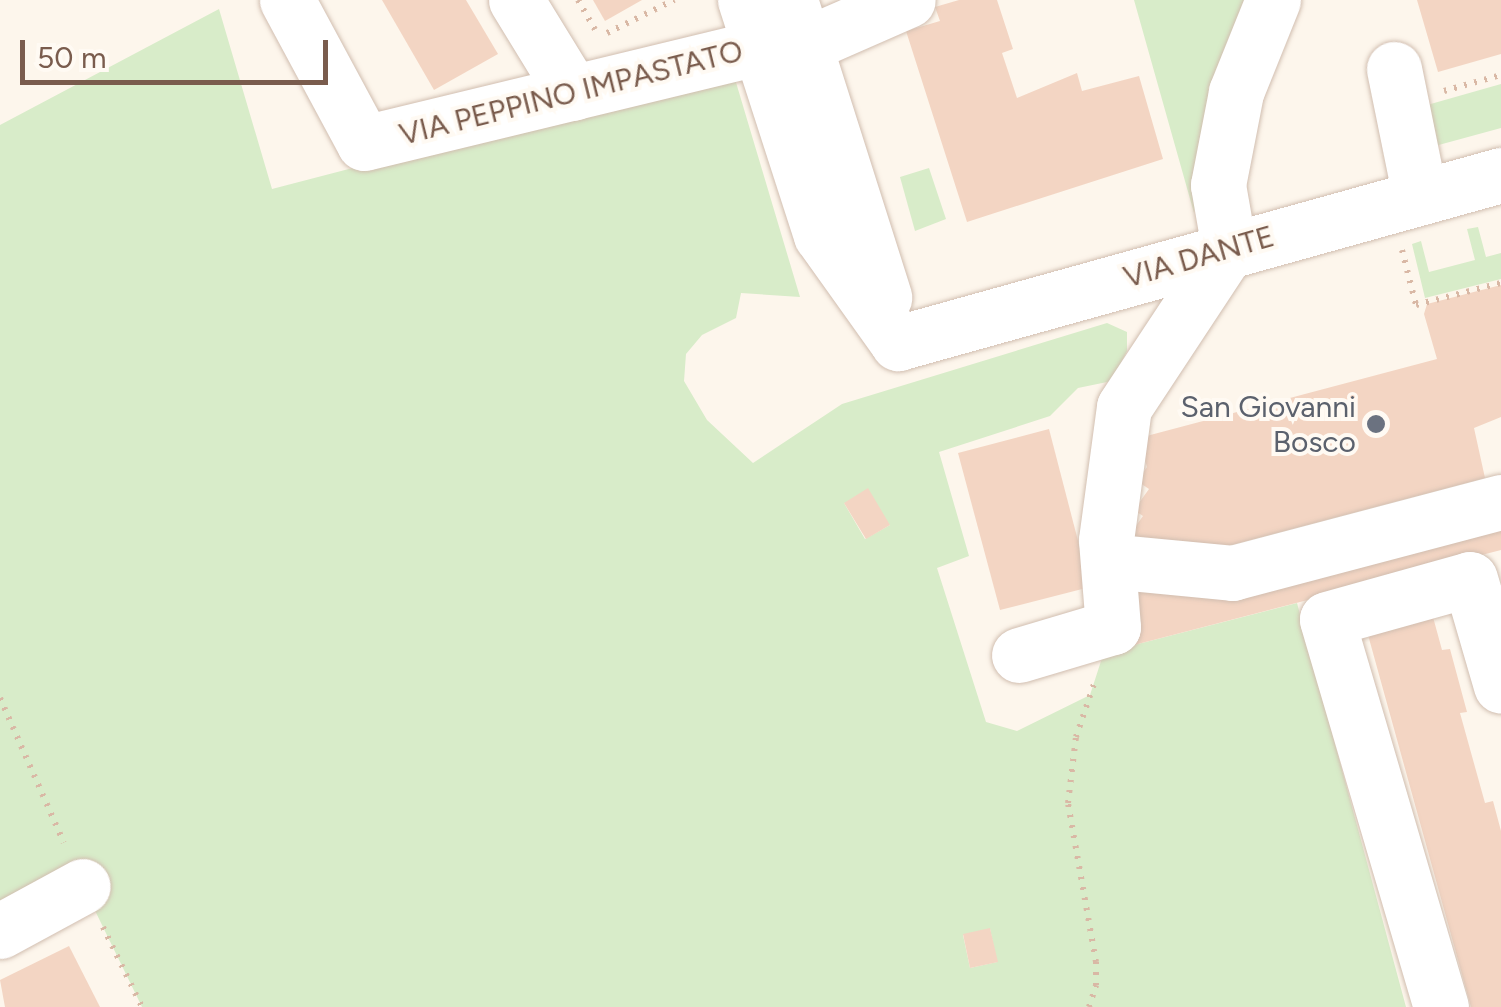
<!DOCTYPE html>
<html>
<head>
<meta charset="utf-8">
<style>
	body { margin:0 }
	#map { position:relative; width:1501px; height:1007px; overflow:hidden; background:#fdf6ec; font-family:Figtree,sans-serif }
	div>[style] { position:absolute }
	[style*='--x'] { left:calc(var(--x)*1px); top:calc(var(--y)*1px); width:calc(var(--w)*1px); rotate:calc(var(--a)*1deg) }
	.green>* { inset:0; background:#d8ecc9 }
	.building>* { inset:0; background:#f3d5c3 }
	.path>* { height:6px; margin-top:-3px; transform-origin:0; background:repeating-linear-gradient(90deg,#d9b8a5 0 2.5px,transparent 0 10.5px) }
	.roads { filter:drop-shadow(0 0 2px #d1beb0) drop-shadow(0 0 2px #d1beb0) }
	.minor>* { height:55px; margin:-27.5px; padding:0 27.5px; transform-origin:27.5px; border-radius:27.5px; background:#fff }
	.dots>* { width:28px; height:28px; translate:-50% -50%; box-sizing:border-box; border:5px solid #fffaf3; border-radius:50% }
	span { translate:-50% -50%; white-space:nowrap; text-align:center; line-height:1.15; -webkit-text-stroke:8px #fffaf3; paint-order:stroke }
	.street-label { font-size:30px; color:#7a5c4d }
	.worship-label { font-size:30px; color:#5b616d }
	.right { translate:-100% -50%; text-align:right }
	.scale { position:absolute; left:20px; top:40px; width:308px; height:45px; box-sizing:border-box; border:5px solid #7a5c4d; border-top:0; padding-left:12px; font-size:30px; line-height:35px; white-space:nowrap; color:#7a5c4d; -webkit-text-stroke:8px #fffaf3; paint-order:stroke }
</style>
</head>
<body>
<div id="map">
	<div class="green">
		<i style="clip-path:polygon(1134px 0,1250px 0,1218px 83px,1194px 213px)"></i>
		<i style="clip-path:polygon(evenodd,219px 9px,272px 189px,732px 69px,800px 297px,741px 293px,736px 318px,702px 335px,686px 354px,684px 381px,707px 420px,753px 463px,842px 404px,1107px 323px,1127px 332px,1127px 351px,1112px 381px,1078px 388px,1050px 416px,939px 452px,969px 556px,937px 568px,986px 722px,1017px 731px,1090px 695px,1102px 658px,1134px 645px,1297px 603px,1406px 1007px,142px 1007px,83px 886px,0 902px,0 125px,219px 9px,844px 503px,890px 525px,865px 539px,844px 503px,219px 9px,990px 929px,997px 962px,970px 968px,963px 935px,990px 929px)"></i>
		<i style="clip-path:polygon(1501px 84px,1501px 128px,1424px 149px,1413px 109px)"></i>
		<i style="clip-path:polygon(929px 168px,946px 219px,915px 231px,900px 177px)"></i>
		<i style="clip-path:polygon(1478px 227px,1486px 257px,1501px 253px,1501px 279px,1425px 298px,1412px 244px,1421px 241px,1429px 272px,1475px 260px,1467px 229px)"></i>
	</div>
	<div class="building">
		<i style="clip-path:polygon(382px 0,466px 0,498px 54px,434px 90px)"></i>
		<i style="clip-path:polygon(593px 0,642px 0,605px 21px)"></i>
		<i style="clip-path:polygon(959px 0,997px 0,1013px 49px,1002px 53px,1017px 98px,1077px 73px,1082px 91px,1139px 76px,1163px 159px,967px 222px,906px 31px,940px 21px,935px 7px)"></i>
		<i style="clip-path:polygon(1417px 0,1501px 0,1501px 54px,1438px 72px)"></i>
		<i style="clip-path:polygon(1501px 285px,1501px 417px,1474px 428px,1485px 478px,1178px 559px,1128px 537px,1143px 516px,1134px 510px,1149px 489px,1137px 481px,1147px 467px,1139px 438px,1437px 359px,1424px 314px,1427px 304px)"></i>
		<i style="clip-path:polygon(1049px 429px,1090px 587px,1000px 610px,958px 453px)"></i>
		<i style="clip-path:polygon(868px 488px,890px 525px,866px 539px,844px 503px)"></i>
		<i style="clip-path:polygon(1501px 515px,1501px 550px,1134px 645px,1134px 580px)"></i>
		<i style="clip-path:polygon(1430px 606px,1442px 650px,1450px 649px,1467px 712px,1460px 713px,1485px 803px,1493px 801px,1501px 831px,1501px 1007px,1471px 1007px,1365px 624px)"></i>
		<i style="clip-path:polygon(990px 928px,998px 962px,970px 968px,963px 934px)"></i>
		<i style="clip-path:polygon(69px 946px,100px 1007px,5px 1007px,0 980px)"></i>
	</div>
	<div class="path">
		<i style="--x:578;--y:0;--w:34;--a:60"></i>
		<i style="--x:607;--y:33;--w:75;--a:-26.2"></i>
		<i style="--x:1444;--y:91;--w:59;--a:-15.7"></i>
		<i style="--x:1402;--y:250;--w:57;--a:75.7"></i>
		<i style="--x:1416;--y:305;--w:88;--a:-14.5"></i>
		<i style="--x:0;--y:698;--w:158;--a:66.2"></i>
		<i style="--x:103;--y:927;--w:89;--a:64"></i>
		<i style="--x:1089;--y:1007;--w:23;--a:-72"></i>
		<i style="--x:1096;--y:985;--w:23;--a:-90"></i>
		<i style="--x:1096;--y:962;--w:161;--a:-100"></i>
		<i style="--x:1068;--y:803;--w:66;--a:-83.1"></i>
		<i style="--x:1076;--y:737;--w:59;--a:-71.3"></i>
	</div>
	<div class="roads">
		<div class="minor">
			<i style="--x:287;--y:0;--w:162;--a:61.7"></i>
			<i style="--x:364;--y:143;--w:408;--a:-13.6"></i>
			<i style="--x:516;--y:0;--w:109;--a:58.5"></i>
			<i style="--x:745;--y:0;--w:247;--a:72.1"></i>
			<i style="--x:821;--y:235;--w:133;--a:54.5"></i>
			<i style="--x:790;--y:0;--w:312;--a:72.4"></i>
			<i style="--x:805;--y:45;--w:112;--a:-23.6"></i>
			<i style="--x:1394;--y:69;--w:131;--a:78.5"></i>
			<i style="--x:898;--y:343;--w:626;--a:-15.57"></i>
			<i style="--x:1108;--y:561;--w:125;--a:5.5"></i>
			<i style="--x:1232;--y:573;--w:278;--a:-14.8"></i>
			<i style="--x:1019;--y:655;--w:98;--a:-16.6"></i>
			<i style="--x:1113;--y:627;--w:87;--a:-94.6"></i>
			<i style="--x:1106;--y:540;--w:134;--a:-82.3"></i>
			<i style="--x:1124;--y:407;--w:191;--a:-56.6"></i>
			<i style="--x:1229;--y:248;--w:64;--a:-99.9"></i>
			<i style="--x:1218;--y:185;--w:95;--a:-79"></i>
			<i style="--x:1236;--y:92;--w:99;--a:-68.1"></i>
			<i style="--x:0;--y:931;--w:94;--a:-28.5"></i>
			<i style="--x:1441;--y:1007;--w:404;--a:-106.4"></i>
			<i style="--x:1327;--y:619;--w:148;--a:-15.6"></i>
			<i style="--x:1470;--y:579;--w:111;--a:73.8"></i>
		</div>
	</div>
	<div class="dots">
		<i style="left:1376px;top:424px;background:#6b7280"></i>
	</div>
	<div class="street-label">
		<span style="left:571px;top:93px;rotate:-14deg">VIA PEPPINO IMPASTATO</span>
		<span style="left:1199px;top:257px;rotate:-16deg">VIA DANTE</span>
	</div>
	<div class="worship-label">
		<span class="right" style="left:1356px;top:424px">San Giovanni<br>Bosco</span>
	</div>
	<div class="scale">50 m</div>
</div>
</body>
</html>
